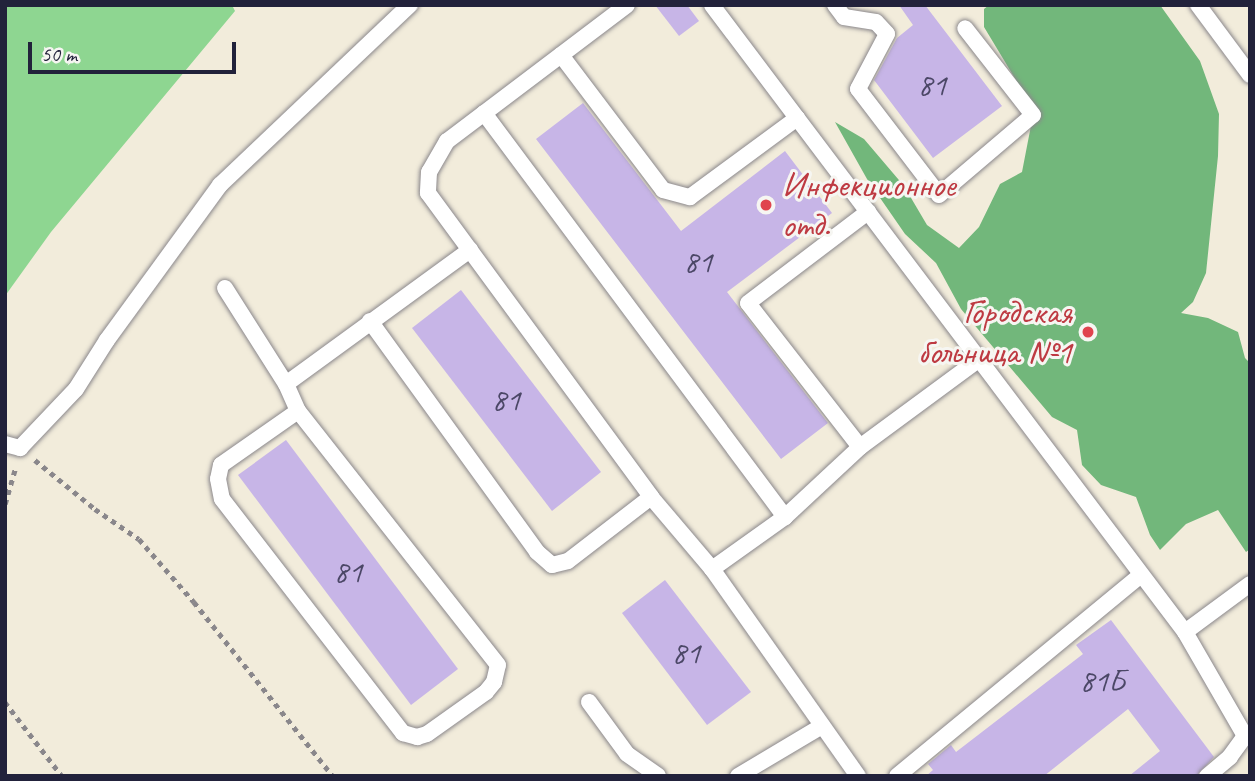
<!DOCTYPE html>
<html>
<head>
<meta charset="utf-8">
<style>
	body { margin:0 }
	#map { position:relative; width:1255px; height:781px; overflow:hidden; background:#f2ecdb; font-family:Caveat,sans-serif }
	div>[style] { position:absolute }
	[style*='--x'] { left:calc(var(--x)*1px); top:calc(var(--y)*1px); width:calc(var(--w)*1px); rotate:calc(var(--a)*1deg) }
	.green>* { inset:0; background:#8ed691 }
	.forest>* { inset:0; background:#72b77b }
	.building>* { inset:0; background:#c7b5e7 }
	.path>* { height:4.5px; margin-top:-2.25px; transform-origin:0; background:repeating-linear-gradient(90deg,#8a878b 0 5px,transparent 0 10px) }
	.roads { filter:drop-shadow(0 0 2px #8a878b) drop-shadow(0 0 2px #8a878b) }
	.lane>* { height:16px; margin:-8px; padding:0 8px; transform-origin:8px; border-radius:8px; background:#fff }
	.dots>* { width:19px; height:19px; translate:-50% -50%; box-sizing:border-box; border:4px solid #f6f6f2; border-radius:50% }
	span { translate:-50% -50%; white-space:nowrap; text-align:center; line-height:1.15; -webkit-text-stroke:6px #f6f6f2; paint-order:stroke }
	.number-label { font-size:32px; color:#4b4766 }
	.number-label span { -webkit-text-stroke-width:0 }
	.health-label { font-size:35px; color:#be3a42 }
	.left { translate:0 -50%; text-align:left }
	.right { translate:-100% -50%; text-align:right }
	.frame { position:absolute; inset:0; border:7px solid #22223b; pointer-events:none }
	.scale { position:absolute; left:28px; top:42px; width:208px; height:32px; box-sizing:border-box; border:4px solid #22223b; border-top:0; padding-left:9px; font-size:21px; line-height:24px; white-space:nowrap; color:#22223b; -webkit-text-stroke:5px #f6f6f2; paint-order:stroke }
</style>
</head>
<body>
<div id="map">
	<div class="green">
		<i style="clip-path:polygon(5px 5px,232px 5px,235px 11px,51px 232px,5px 296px)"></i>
	</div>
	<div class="forest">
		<i style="clip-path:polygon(989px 5px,1160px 5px,1200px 61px,1219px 114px,1218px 156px,1206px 273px,1193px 302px,1181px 313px,1208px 318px,1238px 332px,1245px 358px,1250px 363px,1250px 549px,1246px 552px,1218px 510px,1186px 524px,1160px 550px,1150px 535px,1136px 497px,1101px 485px,1082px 465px,1077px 430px,1052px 417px,961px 309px,936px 263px,905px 234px,867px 179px,835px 122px,864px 139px,904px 186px,927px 225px,959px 248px,979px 227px,1000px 184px,1022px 172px,1034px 110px,984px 27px,984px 9px)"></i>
	</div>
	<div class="building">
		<i style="clip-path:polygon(655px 5px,687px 5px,699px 21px,679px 36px)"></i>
		<i style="clip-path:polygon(899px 5px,925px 5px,1002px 106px,933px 158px,874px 80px,897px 38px,913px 25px)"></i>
		<i style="clip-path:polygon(583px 103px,681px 231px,785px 151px,832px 213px,727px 292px,828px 423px,781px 459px,536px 139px)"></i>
		<i style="clip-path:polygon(461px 290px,601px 472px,552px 511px,412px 328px)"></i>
		<i style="clip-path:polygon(286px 440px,458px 669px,411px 705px,238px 475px)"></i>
		<i style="clip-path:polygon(665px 580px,751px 692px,707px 725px,622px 613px)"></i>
		<i style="clip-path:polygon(1111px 620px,1214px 757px,1197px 775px,1129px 776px,1160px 751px,1128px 709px,1044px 776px,926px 776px,933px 770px,928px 764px,951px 745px,956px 752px,1083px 654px,1076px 645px)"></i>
	</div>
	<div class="path">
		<i style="--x:35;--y:460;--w:77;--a:39.2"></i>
		<i style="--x:95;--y:509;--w:53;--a:34.3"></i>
		<i style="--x:139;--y:539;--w:84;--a:48.9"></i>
		<i style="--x:194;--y:602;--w:223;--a:51.4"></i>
		<i style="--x:5;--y:504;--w:36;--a:-74"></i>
		<i style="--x:5;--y:702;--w:93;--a:52.4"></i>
	</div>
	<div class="roads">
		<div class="lane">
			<i style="--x:627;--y:5;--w:226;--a:142.9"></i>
			<i style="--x:447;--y:141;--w:36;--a:120"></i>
			<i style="--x:429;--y:172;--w:21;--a:93"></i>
			<i style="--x:428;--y:193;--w:377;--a:53.7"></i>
			<i style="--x:651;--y:497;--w:94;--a:49.7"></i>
			<i style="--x:712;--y:569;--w:253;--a:54.8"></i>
			<i style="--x:835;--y:5;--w:15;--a:53"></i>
			<i style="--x:844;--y:17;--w:32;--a:9"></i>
			<i style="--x:876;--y:22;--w:16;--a:47"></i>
			<i style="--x:887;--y:34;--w:62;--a:117.8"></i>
			<i style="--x:858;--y:89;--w:133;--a:52.6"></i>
			<i style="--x:939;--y:195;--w:123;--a:-40.4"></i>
			<i style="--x:1033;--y:115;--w:110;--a:-128"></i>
			<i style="--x:1198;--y:5;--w:87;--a:53.4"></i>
			<i style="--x:561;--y:55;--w:169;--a:52.9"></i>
			<i style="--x:663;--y:190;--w:28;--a:15"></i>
			<i style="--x:690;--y:197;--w:133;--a:-36.4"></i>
			<i style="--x:797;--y:118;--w:141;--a:-127"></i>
			<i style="--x:484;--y:113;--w:504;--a:53.31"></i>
			<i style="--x:785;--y:517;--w:103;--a:-43"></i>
			<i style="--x:860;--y:447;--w:147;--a:-36.4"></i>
			<i style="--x:797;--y:118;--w:644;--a:52.95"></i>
			<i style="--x:1185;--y:632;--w:120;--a:60"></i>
			<i style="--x:1245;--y:736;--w:26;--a:126"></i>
			<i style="--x:1230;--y:757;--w:30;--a:140"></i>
			<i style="--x:225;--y:288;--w:114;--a:57.6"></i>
			<i style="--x:370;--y:321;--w:285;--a:54.1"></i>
			<i style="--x:537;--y:552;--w:20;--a:41"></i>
			<i style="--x:552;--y:565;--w:16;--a:-14"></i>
			<i style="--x:568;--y:561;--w:105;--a:-37.6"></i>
			<i style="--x:298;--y:411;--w:94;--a:145"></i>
			<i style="--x:221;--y:465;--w:14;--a:102"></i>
			<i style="--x:218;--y:479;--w:20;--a:79"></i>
			<i style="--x:222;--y:499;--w:296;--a:52.3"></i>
			<i style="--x:403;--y:733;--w:15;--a:16"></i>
			<i style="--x:417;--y:737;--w:10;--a:-17"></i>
			<i style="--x:427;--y:734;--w:72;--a:-35.4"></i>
			<i style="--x:486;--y:692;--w:13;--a:-51"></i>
			<i style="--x:494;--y:682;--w:17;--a:-77"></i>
			<i style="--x:498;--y:665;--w:323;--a:-128.2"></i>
			<i style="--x:298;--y:411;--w:30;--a:-114"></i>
			<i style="--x:286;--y:384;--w:228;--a:-36.1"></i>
			<i style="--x:5;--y:444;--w:16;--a:15"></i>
			<i style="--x:20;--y:448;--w:81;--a:-46.5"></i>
			<i style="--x:76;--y:389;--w:58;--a:-57.7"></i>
			<i style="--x:107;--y:340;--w:192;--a:-53.9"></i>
			<i style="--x:220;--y:185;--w:262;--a:-43.5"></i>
			<i style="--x:860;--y:447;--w:182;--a:-127.9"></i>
			<i style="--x:748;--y:303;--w:151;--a:-37.2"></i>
			<i style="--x:712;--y:569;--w:90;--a:-35.5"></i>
			<i style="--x:1185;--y:632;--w:81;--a:-36.4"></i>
			<i style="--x:589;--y:702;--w:64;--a:53.8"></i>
			<i style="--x:627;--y:754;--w:38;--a:35"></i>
			<i style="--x:738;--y:776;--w:98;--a:-30.8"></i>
			<i style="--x:897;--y:776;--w:316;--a:-39.5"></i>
		</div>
	</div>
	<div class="dots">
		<i style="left:766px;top:205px;background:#e0444e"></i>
		<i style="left:1088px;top:332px;background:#e0444e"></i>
	</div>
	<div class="number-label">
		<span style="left:932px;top:85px">81</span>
		<span style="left:698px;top:262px">81</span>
		<span style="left:506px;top:400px">81</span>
		<span style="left:348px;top:572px">81</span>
		<span style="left:686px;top:653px">81</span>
		<span style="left:1102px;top:681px">81Б</span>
	</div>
	<div class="health-label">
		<span class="left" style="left:782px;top:205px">Инфекционное<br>отд.</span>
		<span class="right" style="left:1072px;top:332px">Городская<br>больница №1</span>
	</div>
	<div class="frame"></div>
	<div class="scale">50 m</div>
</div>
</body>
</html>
